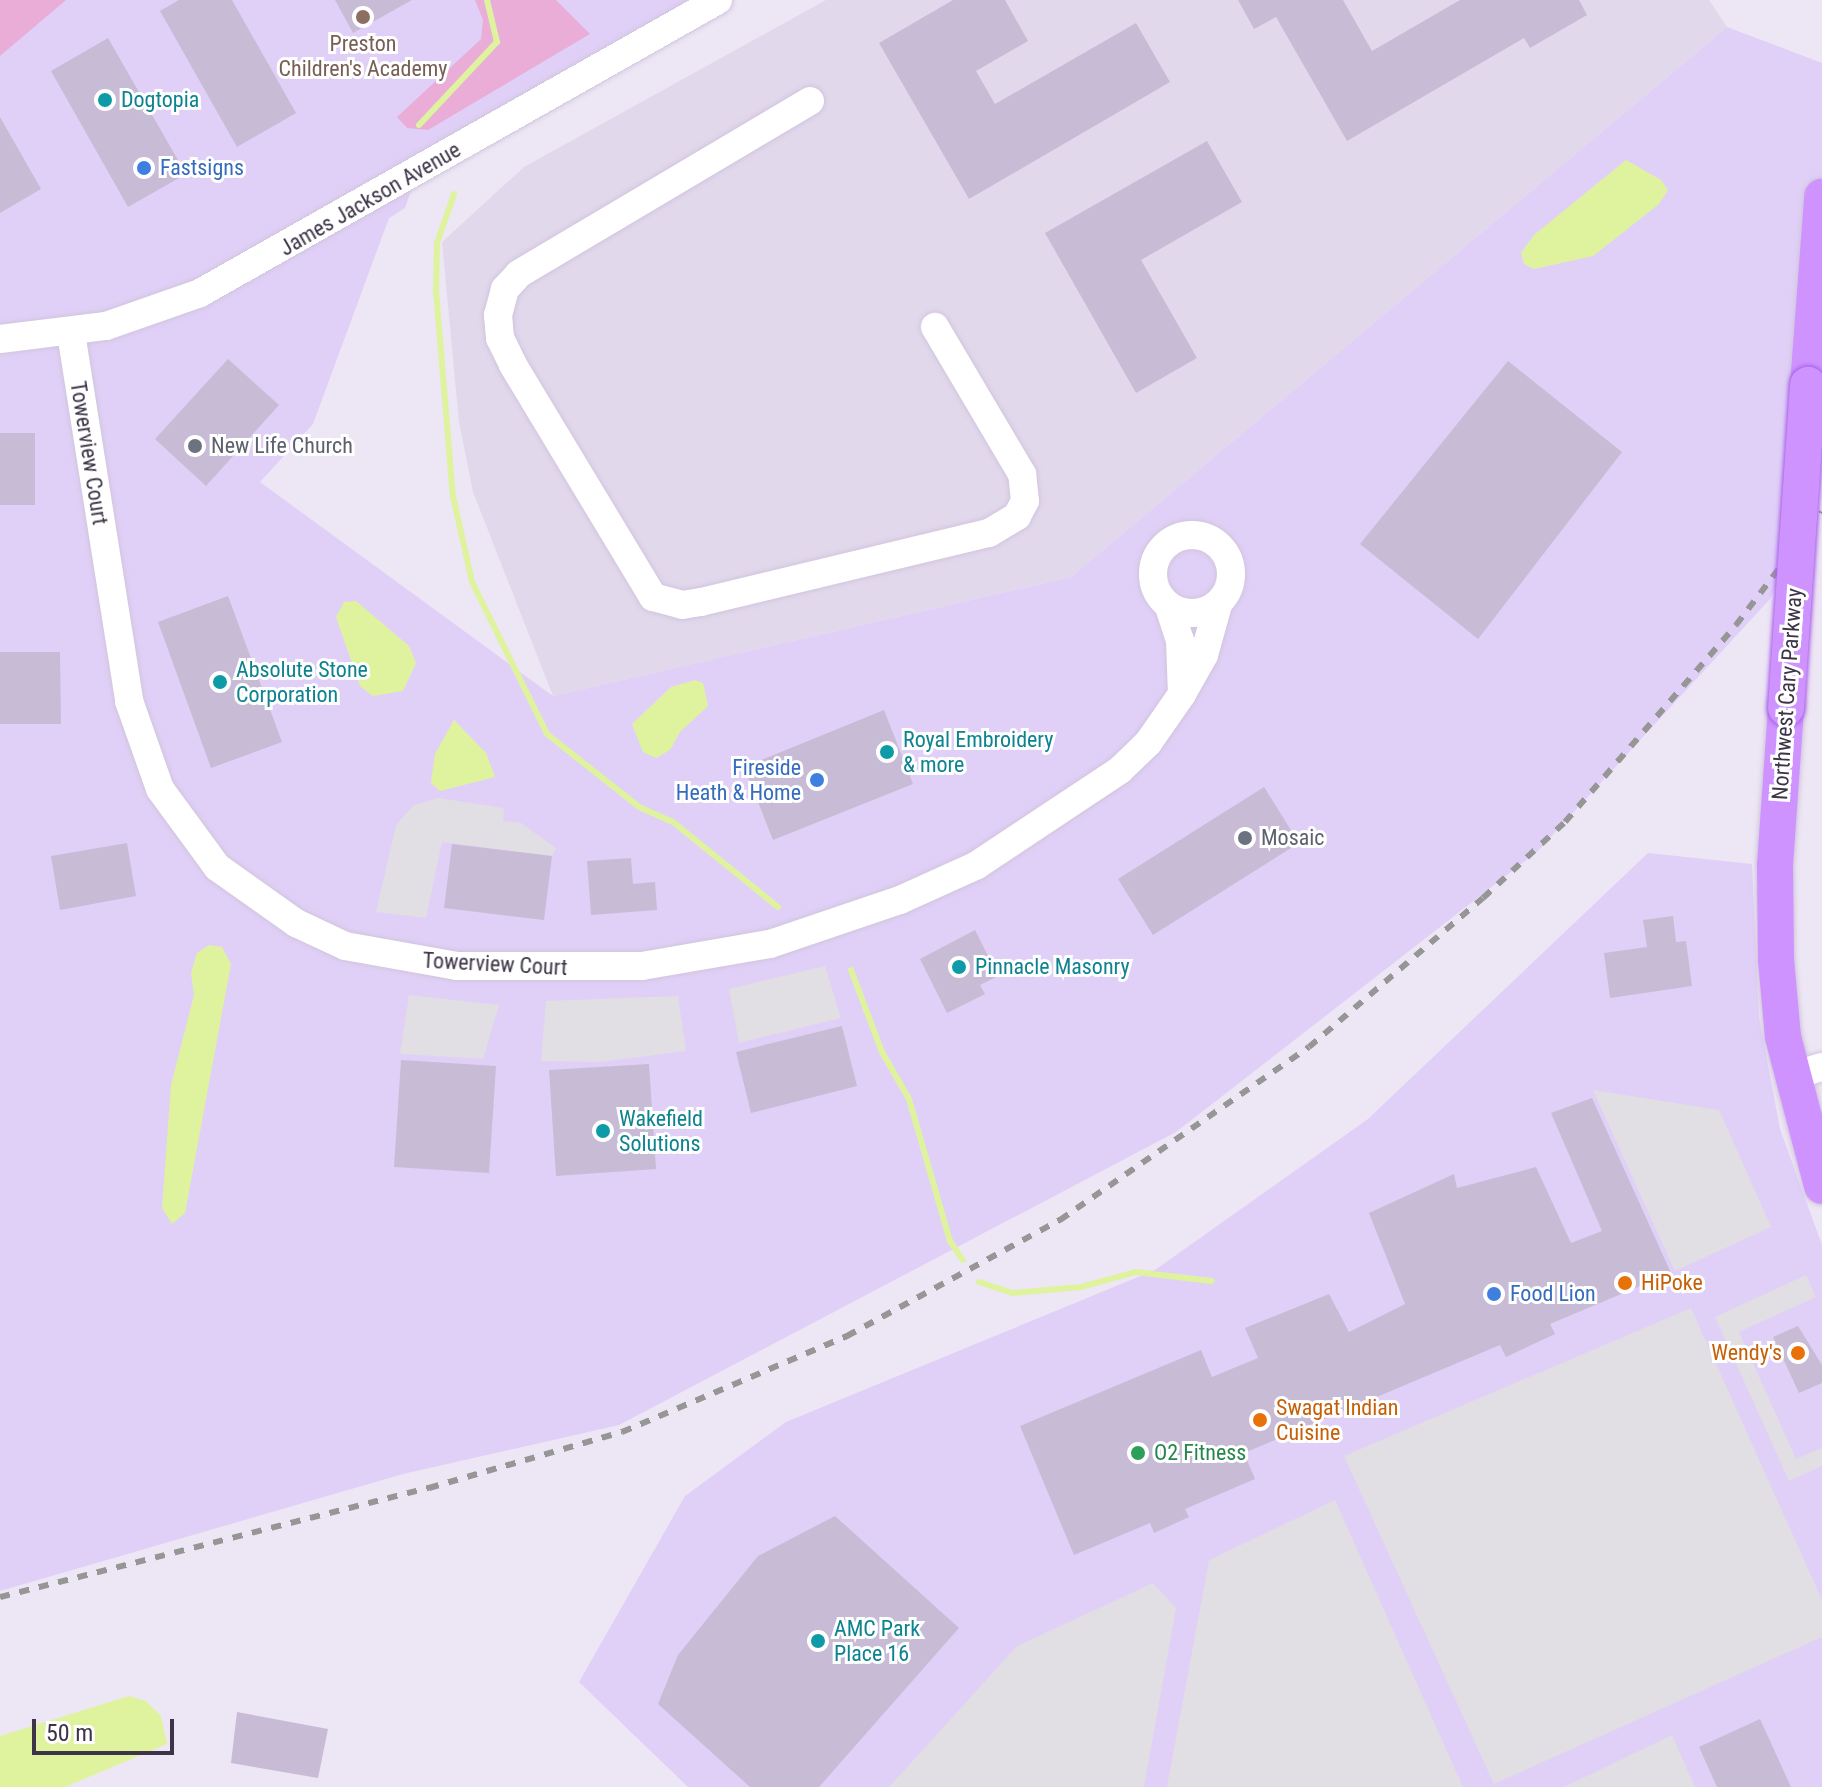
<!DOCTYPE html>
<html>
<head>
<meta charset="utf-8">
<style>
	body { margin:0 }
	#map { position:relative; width:1822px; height:1787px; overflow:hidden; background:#ede6f4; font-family:"Roboto Condensed",sans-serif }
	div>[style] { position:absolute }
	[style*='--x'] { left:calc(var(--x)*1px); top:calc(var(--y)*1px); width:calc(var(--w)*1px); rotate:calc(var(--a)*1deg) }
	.residential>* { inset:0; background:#e2d8ec }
	.commercial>* { inset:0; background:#e0d0f7 }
	.green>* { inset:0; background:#eaadd8 }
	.parking>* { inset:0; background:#e1dee4 }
	.water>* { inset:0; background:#dff39f }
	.stream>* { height:6px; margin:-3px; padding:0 3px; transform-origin:3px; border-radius:3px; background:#dff39f }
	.building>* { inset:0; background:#c7bbd6 }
	.roads { filter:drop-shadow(0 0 2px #d1c5de) drop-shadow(0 0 2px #d1c5de) }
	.minor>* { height:28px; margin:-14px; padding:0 14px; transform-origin:14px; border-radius:14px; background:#fff }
	.minor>.ring { margin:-14px; padding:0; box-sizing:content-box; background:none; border:28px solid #fff; border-radius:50% }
	.major>* { height:36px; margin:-18px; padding:0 18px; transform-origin:18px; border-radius:18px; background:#cf93ff }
	.rail>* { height:6px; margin-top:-3px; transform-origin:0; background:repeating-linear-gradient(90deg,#969696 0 10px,transparent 0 20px) }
	.bridges { filter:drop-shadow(0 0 2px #a85fe9) drop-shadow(0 0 2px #a85fe9) }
	.major-bridge>* { height:36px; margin:-18px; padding:0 18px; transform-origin:18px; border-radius:18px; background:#cf93ff }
	.dots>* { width:22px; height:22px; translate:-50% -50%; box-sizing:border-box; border:4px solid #fff; border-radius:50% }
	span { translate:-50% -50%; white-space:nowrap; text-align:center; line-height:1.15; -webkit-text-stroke:6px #fff; paint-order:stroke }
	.education-label { font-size:22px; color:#785e54 }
	.culture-label { font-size:22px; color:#0d838f }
	.left { translate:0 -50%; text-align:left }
	.shop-label { font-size:22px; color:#366cbe }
	.right { translate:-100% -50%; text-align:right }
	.street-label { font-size:22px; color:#3d3547 }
	.worship-label { font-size:22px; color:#5b616d }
	.food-label { font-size:22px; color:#c56008 }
	.leisure-label { font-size:22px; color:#27864d }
	.scale { position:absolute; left:32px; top:1719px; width:142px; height:36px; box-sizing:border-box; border:4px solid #3d3547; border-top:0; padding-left:10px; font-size:24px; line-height:28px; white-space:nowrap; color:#3d3547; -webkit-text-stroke:6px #fff; paint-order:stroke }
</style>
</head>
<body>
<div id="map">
	<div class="residential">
		<i style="clip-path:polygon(826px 0,1709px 0,1727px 27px,1071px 577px,553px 696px,473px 492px,459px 422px,442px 242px,524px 167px)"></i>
	</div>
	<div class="commercial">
		<i style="clip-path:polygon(0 0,704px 0,419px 168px,405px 208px,389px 218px,313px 424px,260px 482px,553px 696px,1071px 577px,1727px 27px,1822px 63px,1822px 404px,1811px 510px,1770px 599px,1538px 851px,1176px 1132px,619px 1425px,403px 1474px,0 1591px)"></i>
		<i style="clip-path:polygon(1648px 853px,1752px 864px,1759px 1017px,1780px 1129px,1822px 1245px,1822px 1787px,688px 1787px,579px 1682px,685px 1496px,786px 1422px,1155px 1270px,1368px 1119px)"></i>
	</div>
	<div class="green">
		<i style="clip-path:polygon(0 0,66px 0,0 56px)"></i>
		<i style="clip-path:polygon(475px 0,556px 0,590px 34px,428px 130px,407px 128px,397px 117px,481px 39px,483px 20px)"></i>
	</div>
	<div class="parking">
		<i style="clip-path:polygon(438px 798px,504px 808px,503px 821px,521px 823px,556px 848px,552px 856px,442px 842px,426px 918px,376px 912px,396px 825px,414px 805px)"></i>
		<i style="clip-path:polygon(825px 966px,841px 1018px,739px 1043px,729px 989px)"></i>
		<i style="clip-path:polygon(409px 995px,499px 1005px,483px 1059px,400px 1054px)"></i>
		<i style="clip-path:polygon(678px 996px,686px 1051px,600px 1062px,541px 1061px,546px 1001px)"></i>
		<i style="clip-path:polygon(1593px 1090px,1719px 1110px,1771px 1227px,1675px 1271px)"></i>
		<i style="clip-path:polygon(1806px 1275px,1816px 1297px,1739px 1332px,1796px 1459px,1822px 1448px,1822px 1466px,1789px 1481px,1715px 1317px)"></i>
		<i style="clip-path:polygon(1691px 1308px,1822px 1600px,1822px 1637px,1494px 1784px,1344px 1456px)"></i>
		<i style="clip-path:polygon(1335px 1500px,1463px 1787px,1167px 1787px,1209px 1560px)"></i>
		<i style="clip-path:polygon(1153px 1583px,1176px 1608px,1144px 1787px,889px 1787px,1017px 1646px)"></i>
		<i style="clip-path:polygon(1672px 1735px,1695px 1787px,1564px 1787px)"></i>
	</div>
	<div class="water">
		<i style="clip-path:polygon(1626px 160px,1661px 180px,1668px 190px,1659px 204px,1593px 256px,1534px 269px,1524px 264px,1521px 253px,1534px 235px)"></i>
		<i style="clip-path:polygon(356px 601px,409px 646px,416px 663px,403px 691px,373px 696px,360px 686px,336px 617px,344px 602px)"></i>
		<i style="clip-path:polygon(695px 680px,703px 683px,708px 706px,680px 732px,670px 750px,656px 758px,643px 752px,632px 724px,671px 687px)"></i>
		<i style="clip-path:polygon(454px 720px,486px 753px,495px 777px,440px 791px,431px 783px,435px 754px)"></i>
		<i style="clip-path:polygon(209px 945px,222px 947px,231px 964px,185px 1213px,172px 1224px,162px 1208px,171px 1085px,194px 995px,191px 973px,197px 953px)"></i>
		<i style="clip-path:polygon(129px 1696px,146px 1701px,161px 1716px,167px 1744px,65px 1787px,0 1787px,0 1736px)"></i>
	</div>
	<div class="stream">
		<i style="--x:419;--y:125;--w:114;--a:-46.8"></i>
		<i style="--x:497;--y:42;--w:43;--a:-103.4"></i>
		<i style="--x:454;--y:194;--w:52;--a:109.1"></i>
		<i style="--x:437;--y:243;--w:48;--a:91.2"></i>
		<i style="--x:436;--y:291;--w:206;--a:85.3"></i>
		<i style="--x:453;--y:496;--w:88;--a:77.5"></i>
		<i style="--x:472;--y:582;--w:169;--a:63.7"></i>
		<i style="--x:547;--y:734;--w:117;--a:38.4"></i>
		<i style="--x:639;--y:807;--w:37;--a:24"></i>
		<i style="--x:673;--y:822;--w:135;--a:39"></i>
		<i style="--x:851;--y:970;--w:88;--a:69.3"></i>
		<i style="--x:882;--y:1052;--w:54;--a:60.1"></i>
		<i style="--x:909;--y:1099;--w:148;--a:73.9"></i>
		<i style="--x:950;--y:1241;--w:23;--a:56"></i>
		<i style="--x:979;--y:1282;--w:35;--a:18"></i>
		<i style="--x:1012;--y:1293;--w:69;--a:-5"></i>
		<i style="--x:1081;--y:1287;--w:57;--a:-15.3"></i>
		<i style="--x:1136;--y:1272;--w:76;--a:6.8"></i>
	</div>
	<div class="building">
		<i style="clip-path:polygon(179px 0,232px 0,296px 113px,237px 147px,160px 11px)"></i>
		<i style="clip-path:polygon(335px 0,412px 0,353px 33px)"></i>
		<i style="clip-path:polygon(953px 0,1005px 0,1028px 41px,976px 71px,995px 104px,1136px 23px,1170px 82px,969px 199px,879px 43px)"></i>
		<i style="clip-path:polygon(1238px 0,1343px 0,1372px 51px,1460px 0,1579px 0,1587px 15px,1530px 48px,1524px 38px,1347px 141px,1276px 17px,1254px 29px)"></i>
		<i style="clip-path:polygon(108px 38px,186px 174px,128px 207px,51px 71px)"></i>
		<i style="clip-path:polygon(0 117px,41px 189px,0 213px)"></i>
		<i style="clip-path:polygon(1207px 141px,1242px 202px,1141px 260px,1197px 358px,1136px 393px,1045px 233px)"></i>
		<i style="clip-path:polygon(228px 359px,279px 405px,206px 486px,155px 439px)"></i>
		<i style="clip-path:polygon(1508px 361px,1622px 452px,1478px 639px,1360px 544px)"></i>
		<i style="clip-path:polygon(0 433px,35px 433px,35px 505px,0 505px)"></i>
		<i style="clip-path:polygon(228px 596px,282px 742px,211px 768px,158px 622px)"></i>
		<i style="clip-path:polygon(0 652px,60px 652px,61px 724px,0 724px)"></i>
		<i style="clip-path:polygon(884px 710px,913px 784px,773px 840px,744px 767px)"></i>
		<i style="clip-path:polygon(1264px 787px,1299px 843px,1153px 935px,1118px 879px)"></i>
		<i style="clip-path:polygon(127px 843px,136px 896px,60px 910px,51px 856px)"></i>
		<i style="clip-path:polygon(452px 844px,552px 856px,544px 920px,444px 908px)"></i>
		<i style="clip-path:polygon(631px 858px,633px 884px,655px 882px,657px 910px,591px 915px,587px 861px)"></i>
		<i style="clip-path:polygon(1673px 916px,1676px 942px,1686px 941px,1692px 986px,1610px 998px,1604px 953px,1647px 947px,1643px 920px)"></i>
		<i style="clip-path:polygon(975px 930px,998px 976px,980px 985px,985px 994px,947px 1013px,920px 959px)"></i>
		<i style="clip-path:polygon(842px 1026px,857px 1086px,751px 1113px,736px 1052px)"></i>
		<i style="clip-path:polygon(401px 1060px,496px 1066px,489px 1173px,394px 1167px)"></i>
		<i style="clip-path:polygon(649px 1064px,656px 1169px,556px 1176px,549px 1070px)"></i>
		<i style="clip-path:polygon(1592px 1098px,1671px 1273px,1550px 1324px,1555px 1334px,1506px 1357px,1500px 1345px,1244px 1453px,1255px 1479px,1185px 1509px,1189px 1517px,1154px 1533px,1150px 1523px,1074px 1555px,1020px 1426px,1201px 1350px,1212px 1377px,1258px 1358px,1245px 1328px,1329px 1294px,1349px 1332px,1405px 1304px,1369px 1213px,1454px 1174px,1457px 1188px,1536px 1167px,1571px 1243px,1602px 1231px,1551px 1113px)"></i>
		<i style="clip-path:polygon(1798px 1326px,1822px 1365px,1822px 1383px,1799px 1393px,1773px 1337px)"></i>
		<i style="clip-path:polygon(835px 1516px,959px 1628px,819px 1787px,750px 1787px,658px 1704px,678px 1655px,758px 1556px)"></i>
		<i style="clip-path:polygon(237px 1712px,328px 1729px,318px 1778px,231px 1763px)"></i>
		<i style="clip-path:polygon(1760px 1719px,1791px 1787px,1717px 1787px,1699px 1747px)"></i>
	</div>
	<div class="roads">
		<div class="minor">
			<i style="--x:810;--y:101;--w:339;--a:149.3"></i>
			<i style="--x:519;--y:274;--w:21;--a:133"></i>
			<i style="--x:505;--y:289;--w:27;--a:105"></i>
			<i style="--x:498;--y:315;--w:23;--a:85"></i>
			<i style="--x:500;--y:338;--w:30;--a:64"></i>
			<i style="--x:513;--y:365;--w:271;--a:58.9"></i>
			<i style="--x:653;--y:597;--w:30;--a:15"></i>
			<i style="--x:682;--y:605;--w:19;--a:-9"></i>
			<i style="--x:701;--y:602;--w:296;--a:-13.5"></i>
			<i style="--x:989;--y:533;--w:33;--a:-31"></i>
			<i style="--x:1017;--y:516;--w:17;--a:-62"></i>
			<i style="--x:1025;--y:501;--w:27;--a:-96"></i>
			<i style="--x:1022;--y:474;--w:171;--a:-120.6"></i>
			<i style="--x:71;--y:333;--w:373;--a:81"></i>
			<i style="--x:129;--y:701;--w:93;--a:70.6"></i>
			<i style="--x:160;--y:789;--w:97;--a:53.8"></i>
			<i style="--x:217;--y:867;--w:97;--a:35.3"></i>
			<i style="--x:296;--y:923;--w:54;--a:25.1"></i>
			<i style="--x:345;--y:946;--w:114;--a:10.1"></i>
			<i style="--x:457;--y:966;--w:185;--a:0"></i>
			<i style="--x:642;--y:966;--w:130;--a:-9.8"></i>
			<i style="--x:770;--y:944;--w:137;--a:-18.7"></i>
			<i style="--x:900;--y:900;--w:85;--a:-24.4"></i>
			<i style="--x:977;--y:865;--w:172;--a:-33.6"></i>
			<i style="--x:1120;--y:770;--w:39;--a:-44"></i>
			<i style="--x:1148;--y:743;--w:60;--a:-55.2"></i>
			<i style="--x:1182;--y:694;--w:45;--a:-60.6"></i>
			<i style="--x:1204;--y:655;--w:52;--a:-74.4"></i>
			<i style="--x:0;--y:339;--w:107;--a:-7"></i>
			<i style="--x:106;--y:326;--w:100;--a:-19.3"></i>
			<i style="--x:200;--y:293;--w:595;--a:-29.49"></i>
			<i class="ring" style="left:1153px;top:535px;width:50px;height:50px"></i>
			<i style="--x:1169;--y:607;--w:35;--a:72"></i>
			<i style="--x:1180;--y:640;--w:54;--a:87.9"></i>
			<i style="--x:1792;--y:1076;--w:31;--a:-17"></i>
		</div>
		<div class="major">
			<i style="--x:1808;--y:385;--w:189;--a:-85.7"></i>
			<i style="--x:1786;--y:708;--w:157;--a:94"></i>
			<i style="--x:1775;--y:865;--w:95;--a:89.4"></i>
			<i style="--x:1776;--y:960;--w:77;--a:84.8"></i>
			<i style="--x:1783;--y:1037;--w:154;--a:75.3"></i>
		</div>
	</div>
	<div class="rail">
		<i style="--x:0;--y:1597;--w:443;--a:-14.3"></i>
		<i style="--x:429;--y:1488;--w:201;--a:-16.2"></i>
		<i style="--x:622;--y:1432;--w:245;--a:-23.1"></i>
		<i style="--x:847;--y:1336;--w:243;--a:-28.6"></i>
		<i style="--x:1060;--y:1220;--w:303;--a:-34.8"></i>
		<i style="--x:1309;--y:1047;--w:229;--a:-40.6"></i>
		<i style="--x:1483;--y:898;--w:112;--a:-42.8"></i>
		<i style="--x:1565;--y:822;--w:261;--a:-49"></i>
		<i style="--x:1736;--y:625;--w:142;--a:-52.7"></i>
	</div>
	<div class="bridges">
		<div class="major-bridge">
			<i style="--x:1786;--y:708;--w:324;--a:-86.1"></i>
		</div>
	</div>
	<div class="dots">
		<i style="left:363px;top:17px;background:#8d6e63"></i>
		<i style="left:105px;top:100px;background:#0f9aa8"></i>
		<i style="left:144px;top:168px;background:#3f7fe0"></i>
		<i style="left:195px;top:446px;background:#6b7280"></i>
		<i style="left:220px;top:682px;background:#0f9aa8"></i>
		<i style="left:887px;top:752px;background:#0f9aa8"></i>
		<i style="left:817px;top:780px;background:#3f7fe0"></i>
		<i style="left:1245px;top:838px;background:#6b7280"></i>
		<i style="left:959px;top:967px;background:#0f9aa8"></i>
		<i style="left:603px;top:1131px;background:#0f9aa8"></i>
		<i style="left:1625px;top:1283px;background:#e8710a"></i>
		<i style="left:1494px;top:1294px;background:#3f7fe0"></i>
		<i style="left:1798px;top:1353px;background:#e8710a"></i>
		<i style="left:1260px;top:1420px;background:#e8710a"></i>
		<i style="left:1138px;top:1453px;background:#2e9e5b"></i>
		<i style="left:818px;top:1641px;background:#0f9aa8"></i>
	</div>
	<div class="education-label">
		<span style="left:363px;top:56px">Preston<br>Children's Academy</span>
	</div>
	<div class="culture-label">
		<span class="left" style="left:121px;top:100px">Dogtopia</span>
		<span class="left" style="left:236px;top:682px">Absolute Stone<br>Corporation</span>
		<span class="left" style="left:903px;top:752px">Royal Embroidery<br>&amp; more</span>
		<span class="left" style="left:975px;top:967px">Pinnacle Masonry</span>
		<span class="left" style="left:619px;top:1131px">Wakefield<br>Solutions</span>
		<span class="left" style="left:834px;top:1641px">AMC Park<br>Place 16</span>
	</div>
	<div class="shop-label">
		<span class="left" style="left:160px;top:168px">Fastsigns</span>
		<span class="right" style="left:801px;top:780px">Fireside<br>Heath &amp; Home</span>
		<span class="left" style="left:1510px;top:1294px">Food Lion</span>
	</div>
	<div class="street-label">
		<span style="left:370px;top:199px;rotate:-30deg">James Jackson Avenue</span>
		<span style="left:89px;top:453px;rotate:81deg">Towerview Court</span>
		<span style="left:1787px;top:694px;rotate:-86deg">Northwest Cary Parkway</span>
		<span style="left:495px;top:964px;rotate:3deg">Towerview Court</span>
	</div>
	<div class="worship-label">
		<span class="left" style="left:211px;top:446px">New Life Church</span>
		<span class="left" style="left:1261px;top:838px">Mosaic</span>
	</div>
	<div class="food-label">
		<span class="left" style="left:1641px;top:1283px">HiPoke</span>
		<span class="right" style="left:1782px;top:1353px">Wendy's</span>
		<span class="left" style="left:1276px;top:1420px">Swagat Indian<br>Cuisine</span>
	</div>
	<div class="leisure-label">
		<span class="left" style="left:1154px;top:1453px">O2 Fitness</span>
	</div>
	<div class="scale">50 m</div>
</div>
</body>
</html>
